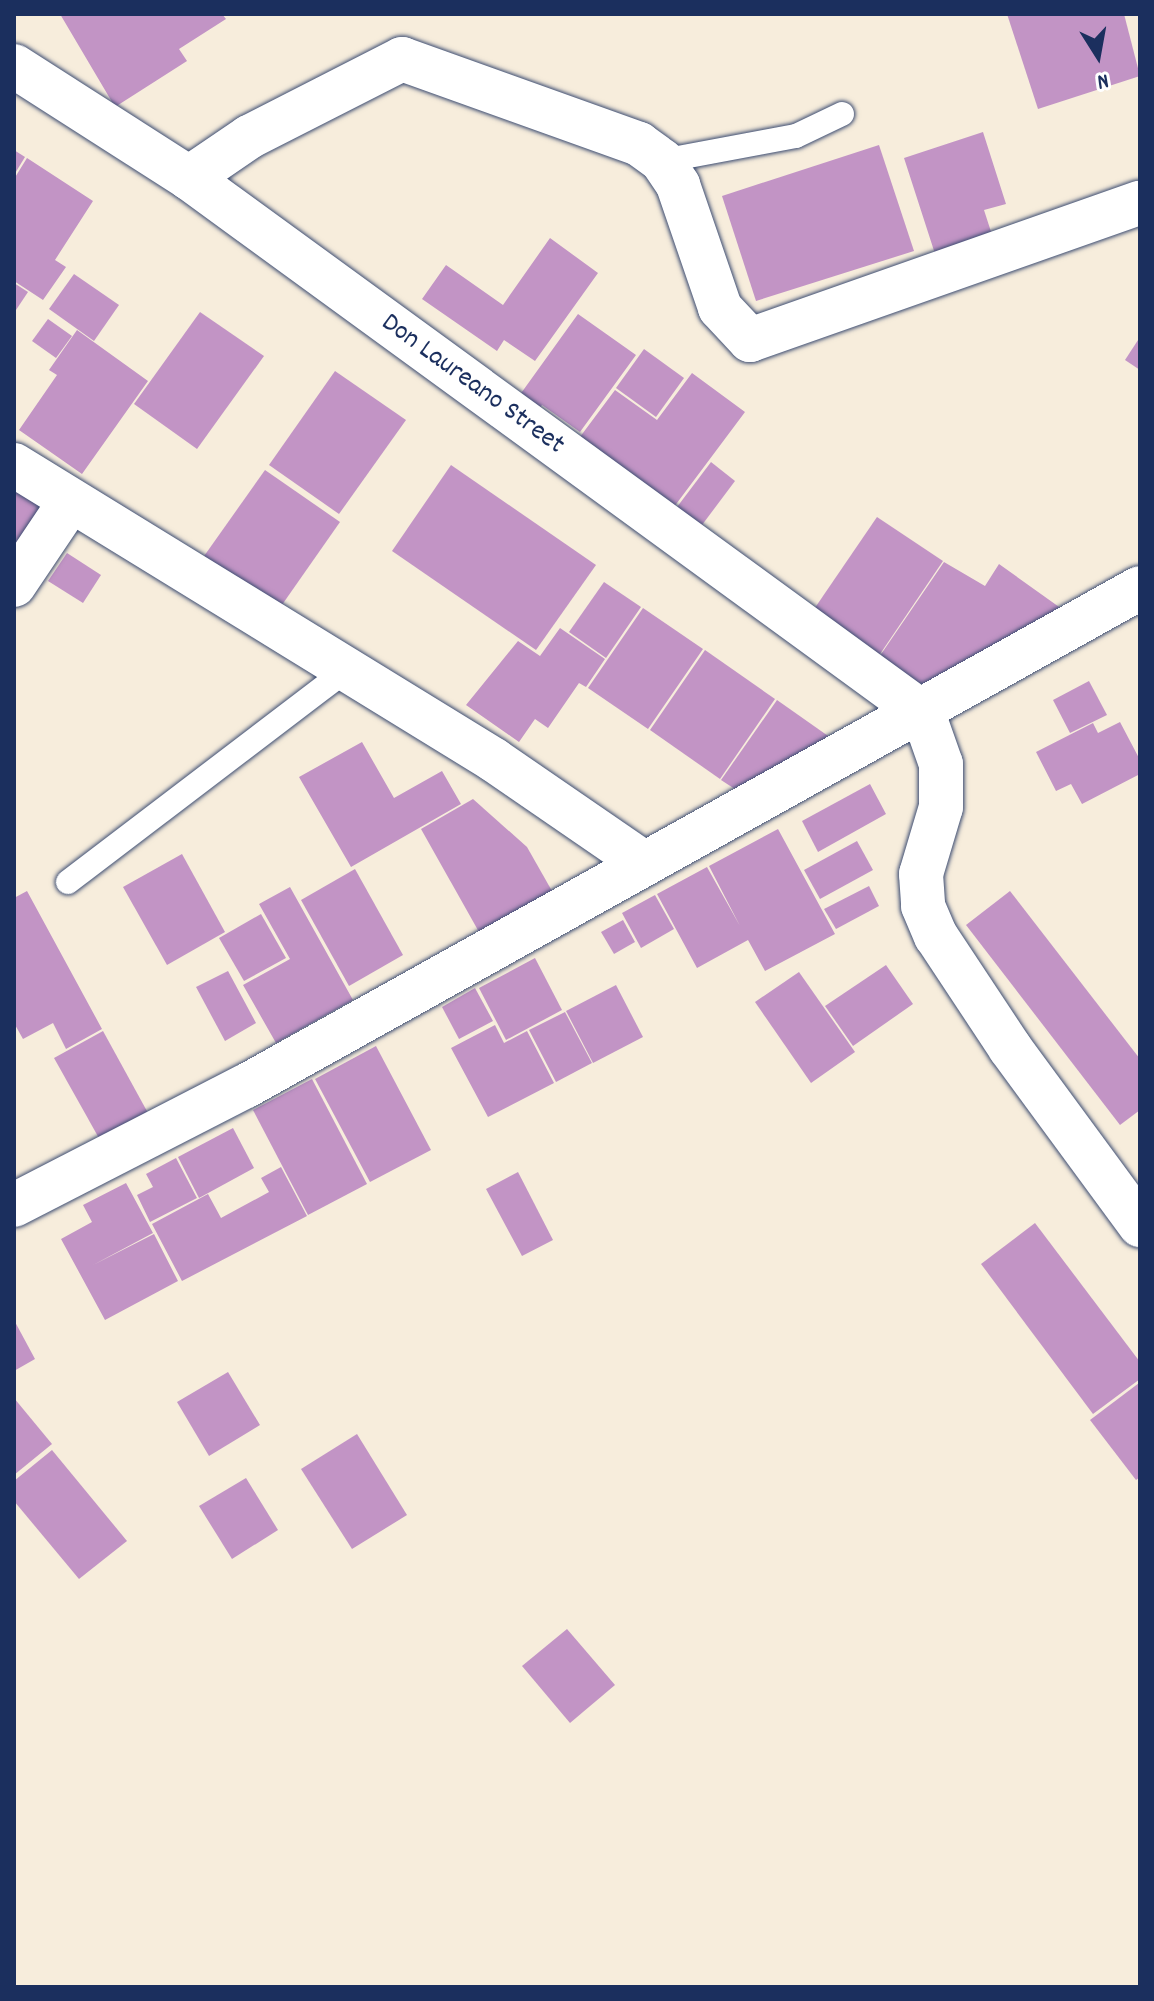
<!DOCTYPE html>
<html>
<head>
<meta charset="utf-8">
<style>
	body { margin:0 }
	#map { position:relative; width:1154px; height:2001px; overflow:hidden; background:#f7eddc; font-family:Dekko,sans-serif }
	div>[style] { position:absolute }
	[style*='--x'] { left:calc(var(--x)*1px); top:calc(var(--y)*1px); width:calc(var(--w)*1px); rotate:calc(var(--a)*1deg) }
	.building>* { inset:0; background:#c294c5 }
	.roads { filter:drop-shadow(0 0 2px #3c4c71) drop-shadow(0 0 2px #3c4c71) }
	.lane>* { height:24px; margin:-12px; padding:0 12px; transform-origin:12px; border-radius:12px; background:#fff }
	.street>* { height:44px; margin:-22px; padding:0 22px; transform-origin:22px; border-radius:22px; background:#fff }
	span { translate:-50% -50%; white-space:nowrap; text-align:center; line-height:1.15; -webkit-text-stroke:8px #fff; paint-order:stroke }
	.street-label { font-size:28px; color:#1b2f5e }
	.frame { position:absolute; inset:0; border:16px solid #1b2f5e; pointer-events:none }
	.north { position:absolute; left:1058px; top:16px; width:80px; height:80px; -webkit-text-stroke:6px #fff; paint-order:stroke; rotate:169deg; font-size:22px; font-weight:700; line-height:32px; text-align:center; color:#1b2f5e }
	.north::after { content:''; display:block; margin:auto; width:28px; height:36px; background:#1b2f5e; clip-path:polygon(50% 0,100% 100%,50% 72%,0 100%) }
</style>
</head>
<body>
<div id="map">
	<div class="building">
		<i style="clip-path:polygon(60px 14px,222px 14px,226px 19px,179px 49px,187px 61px,115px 107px)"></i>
		<i style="clip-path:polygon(1007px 14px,1124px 14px,1140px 76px,1038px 109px)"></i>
		<i style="clip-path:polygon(983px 132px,1006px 204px,984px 210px,994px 241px,937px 260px,904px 158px)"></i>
		<i style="clip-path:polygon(879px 145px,914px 251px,756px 301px,722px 196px)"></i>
		<i style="clip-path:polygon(14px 150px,25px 157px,14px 175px)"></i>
		<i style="clip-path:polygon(27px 158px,93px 201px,55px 260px,66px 267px,43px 300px,14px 281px,14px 179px)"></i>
		<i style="clip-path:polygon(550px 238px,598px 273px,535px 361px,504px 340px,497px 351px,422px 299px,446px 265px,503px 305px)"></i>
		<i style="clip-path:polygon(74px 274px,119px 305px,94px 341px,49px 309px)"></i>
		<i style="clip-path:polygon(14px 283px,28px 292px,14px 313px)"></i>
		<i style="clip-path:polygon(200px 312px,264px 356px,197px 449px,134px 404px)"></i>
		<i style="clip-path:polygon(578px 314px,636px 355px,580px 432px,542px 405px,533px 417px,514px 403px)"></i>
		<i style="clip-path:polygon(48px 319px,72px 336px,56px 358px,32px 341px)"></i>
		<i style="clip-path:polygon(77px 330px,148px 381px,82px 474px,19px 430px,57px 375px,49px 370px)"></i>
		<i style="clip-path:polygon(1140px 337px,1140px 370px,1125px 360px)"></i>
		<i style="clip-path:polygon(644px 349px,684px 378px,656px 417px,616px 388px)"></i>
		<i style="clip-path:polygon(335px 371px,406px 420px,339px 514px,269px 465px)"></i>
		<i style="clip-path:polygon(692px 373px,745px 412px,668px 515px,574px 445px,615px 390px,657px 420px)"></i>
		<i style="clip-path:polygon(711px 462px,735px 481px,696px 533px,671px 515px)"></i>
		<i style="clip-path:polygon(451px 465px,596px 565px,536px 650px,392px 551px)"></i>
		<i style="clip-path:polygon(265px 470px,340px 522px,277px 612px,202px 559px)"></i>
		<i style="clip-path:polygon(14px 483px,44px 503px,14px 547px)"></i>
		<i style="clip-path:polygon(877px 517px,943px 561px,874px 663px,808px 618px)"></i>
		<i style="clip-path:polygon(67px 553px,101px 575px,83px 603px,48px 581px)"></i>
		<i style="clip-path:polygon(944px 562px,985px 586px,999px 564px,1076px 619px,923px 697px,875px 663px)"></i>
		<i style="clip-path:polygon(604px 582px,641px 607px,606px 658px,569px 632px)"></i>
		<i style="clip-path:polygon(643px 608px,703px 649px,648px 729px,588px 688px)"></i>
		<i style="clip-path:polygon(560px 628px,605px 659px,586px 687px,579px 683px,548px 728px,535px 719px,519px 742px,466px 705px,518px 641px,540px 656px)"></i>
		<i style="clip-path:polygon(705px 650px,775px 699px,720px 779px,650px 730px)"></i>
		<i style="clip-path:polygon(1089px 681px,1107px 715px,1070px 733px,1053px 700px)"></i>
		<i style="clip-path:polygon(777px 700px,831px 738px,741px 793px,721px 780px)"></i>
		<i style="clip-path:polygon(1120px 722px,1140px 760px,1140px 774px,1082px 804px,1071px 784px,1056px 791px,1036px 752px,1093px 723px,1098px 733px)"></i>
		<i style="clip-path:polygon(362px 742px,394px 798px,442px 771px,461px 804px,351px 867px,299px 777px)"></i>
		<i style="clip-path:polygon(870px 784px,886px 814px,818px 852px,802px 821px)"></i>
		<i style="clip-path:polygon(473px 799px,527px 847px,552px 891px,479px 932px,421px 829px)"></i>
		<i style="clip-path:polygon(778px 829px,835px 934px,765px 971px,748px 940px,697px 968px,657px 894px,707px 867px,740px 926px,709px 866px)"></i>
		<i style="clip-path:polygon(857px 841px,873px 870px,820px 899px,804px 870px)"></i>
		<i style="clip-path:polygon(182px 854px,225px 932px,167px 965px,123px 887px)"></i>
		<i style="clip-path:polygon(355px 869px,403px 955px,349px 986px,301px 900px)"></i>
		<i style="clip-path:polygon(869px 886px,879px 906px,836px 929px,824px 909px)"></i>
		<i style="clip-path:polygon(290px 887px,353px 1000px,276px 1043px,243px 985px,290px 959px,259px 904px)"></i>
		<i style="clip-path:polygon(27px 891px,102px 1029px,66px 1049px,53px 1023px,23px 1039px,14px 1023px,14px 898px)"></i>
		<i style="clip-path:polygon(1010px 891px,1140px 1059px,1140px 1110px,1120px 1125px,966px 925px)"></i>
		<i style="clip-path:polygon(655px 895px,674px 929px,641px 948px,622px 913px)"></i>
		<i style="clip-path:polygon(261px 914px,286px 958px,244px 981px,219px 938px)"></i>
		<i style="clip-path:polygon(623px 920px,635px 942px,614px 954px,601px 932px)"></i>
		<i style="clip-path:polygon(535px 958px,562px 1010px,506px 1040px,479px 988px)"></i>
		<i style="clip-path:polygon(886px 965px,913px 1004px,853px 1046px,825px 1006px)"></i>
		<i style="clip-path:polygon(228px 971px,256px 1023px,225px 1041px,196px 987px)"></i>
		<i style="clip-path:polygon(799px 972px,855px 1052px,811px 1083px,755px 1002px)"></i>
		<i style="clip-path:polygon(616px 985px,643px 1037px,593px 1063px,566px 1011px)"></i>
		<i style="clip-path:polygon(475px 988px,493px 1021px,459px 1039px,442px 1007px)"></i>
		<i style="clip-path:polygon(565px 1012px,592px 1063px,556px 1082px,529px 1030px)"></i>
		<i style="clip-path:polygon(495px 1025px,504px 1043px,527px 1031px,554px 1083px,488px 1117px,451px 1048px)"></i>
		<i style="clip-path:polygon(103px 1031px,148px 1113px,100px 1140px,54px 1058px)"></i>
		<i style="clip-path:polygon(376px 1046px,431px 1150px,370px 1182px,315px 1079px)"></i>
		<i style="clip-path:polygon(312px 1079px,367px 1184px,308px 1215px,253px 1110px)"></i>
		<i style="clip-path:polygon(233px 1128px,254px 1168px,199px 1198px,178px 1157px)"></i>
		<i style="clip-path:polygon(176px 1158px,197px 1198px,150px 1222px,137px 1195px,153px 1187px,146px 1174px)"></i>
		<i style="clip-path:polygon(281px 1167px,307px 1216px,182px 1281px,152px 1224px,208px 1194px,221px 1218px,269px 1192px,261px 1178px)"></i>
		<i style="clip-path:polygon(518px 1172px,553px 1240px,522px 1256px,486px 1189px)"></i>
		<i style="clip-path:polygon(126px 1183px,153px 1233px,93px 1265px,154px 1234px,178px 1281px,105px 1320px,61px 1239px,92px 1222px,83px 1205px)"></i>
		<i style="clip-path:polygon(1035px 1223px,1140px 1362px,1140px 1379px,1093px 1414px,981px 1264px)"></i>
		<i style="clip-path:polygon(14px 1320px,35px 1359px,14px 1371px)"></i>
		<i style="clip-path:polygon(228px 1372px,260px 1425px,209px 1456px,177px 1402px)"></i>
		<i style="clip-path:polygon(1139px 1383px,1140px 1477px,1136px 1480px,1090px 1420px)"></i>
		<i style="clip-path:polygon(14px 1398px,52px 1444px,14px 1475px)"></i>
		<i style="clip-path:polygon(357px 1434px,407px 1515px,352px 1549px,301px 1469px)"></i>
		<i style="clip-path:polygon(52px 1450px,127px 1541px,79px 1579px,14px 1501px,14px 1481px)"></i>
		<i style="clip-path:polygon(246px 1478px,278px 1530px,232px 1559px,199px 1506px)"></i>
		<i style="clip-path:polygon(567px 1629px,615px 1685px,570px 1723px,522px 1666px)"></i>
	</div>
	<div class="roads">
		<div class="lane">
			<i style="--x:662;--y:161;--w:136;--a:-10.6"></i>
			<i style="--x:796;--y:136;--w:51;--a:-25.6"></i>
			<i style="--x:68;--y:882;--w:350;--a:-37.3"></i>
		</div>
		<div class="street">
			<i style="--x:14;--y:66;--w:208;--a:32.6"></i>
			<i style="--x:189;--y:178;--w:908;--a:36.09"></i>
			<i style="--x:923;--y:713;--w:54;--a:70.6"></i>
			<i style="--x:941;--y:764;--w:43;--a:90"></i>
			<i style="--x:941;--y:807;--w:70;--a:106.6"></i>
			<i style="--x:921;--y:874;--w:32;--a:86"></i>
			<i style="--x:923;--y:906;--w:33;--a:67"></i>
			<i style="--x:936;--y:936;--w:134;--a:56.5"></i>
			<i style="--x:1010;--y:1048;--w:220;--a:53.7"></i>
			<i style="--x:189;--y:178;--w:73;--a:-34.3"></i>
			<i style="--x:249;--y:137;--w:172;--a:-27"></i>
			<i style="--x:402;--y:59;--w:252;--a:19.7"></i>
			<i style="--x:639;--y:144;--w:29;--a:36"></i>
			<i style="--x:662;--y:161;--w:29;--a:56"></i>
			<i style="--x:678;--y:185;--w:130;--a:71.1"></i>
			<i style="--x:720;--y:308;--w:44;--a:46.8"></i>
			<i style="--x:750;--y:340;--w:413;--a:-19.4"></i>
			<i style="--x:14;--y:465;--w:563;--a:31.57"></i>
			<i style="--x:494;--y:760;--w:178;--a:34.5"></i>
			<i style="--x:14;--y:585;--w:99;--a:-56.1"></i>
			<i style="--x:14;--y:1205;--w:261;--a:-27.2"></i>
			<i style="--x:246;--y:1086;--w:1023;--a:-29.12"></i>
		</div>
	</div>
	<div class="street-label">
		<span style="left:472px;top:385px;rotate:36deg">Don Laureano Street</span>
	</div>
	<div class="frame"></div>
	<div class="north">N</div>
</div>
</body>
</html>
